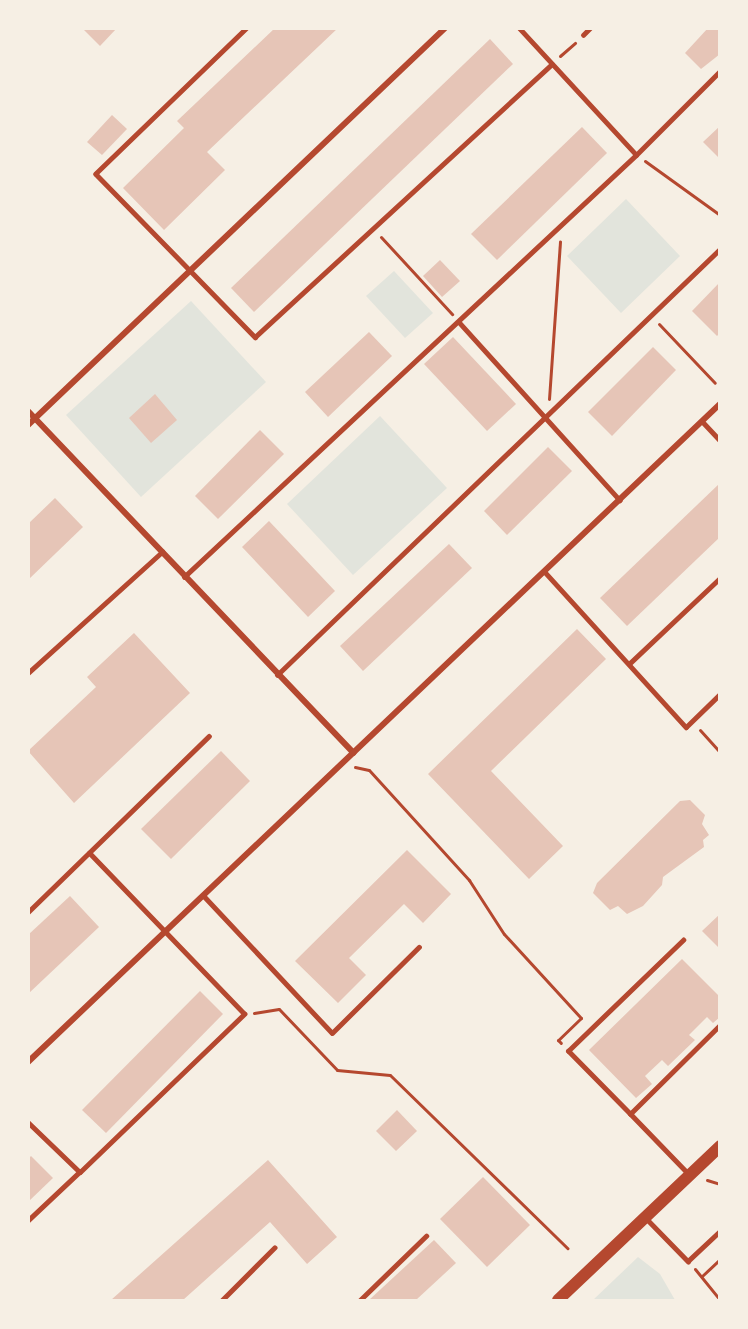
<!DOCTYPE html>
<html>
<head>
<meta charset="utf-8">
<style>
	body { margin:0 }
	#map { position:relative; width:748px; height:1329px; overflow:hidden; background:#f6efe4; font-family:"Open Sans",sans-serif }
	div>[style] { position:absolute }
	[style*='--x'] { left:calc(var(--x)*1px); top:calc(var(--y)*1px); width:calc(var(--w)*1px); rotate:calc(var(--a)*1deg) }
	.green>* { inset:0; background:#e2e4dc }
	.building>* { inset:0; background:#e6c5b7 }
	.path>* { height:3px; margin:-1.5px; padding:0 1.5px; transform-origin:1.5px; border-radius:1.5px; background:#b5482f }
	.service>* { height:4.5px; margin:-2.25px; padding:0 2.25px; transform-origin:2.25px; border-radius:2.25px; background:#b5482f }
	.minor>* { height:6px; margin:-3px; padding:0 3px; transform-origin:3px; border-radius:3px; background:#b5482f }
	.secondary>* { height:12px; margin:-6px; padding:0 6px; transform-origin:6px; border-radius:6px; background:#b5482f }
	span { translate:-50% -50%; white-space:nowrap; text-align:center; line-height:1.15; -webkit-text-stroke:5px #f6efe4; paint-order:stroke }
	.frame { position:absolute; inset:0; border:30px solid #f6efe4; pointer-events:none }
</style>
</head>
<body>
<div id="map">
	<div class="green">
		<i style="clip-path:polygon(626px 199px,680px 256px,621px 313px,567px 256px)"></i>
		<i style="clip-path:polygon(394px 271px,433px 313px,405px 338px,366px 296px)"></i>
		<i style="clip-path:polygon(191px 301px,266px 382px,141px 497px,66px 415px)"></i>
		<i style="clip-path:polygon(380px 416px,447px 488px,353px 575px,287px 504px)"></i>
		<i style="clip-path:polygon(638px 1257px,660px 1274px,675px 1300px,593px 1300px)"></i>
	</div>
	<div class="building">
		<i style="clip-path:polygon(82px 28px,117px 28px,100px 46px)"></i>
		<i style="clip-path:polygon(275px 28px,338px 28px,207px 152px,225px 170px,164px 230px,123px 188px,184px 128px,177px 121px)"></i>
		<i style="clip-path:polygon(708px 28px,720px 28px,720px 54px,701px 69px,685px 53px)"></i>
		<i style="clip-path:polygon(490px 39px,513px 64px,254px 312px,231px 288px)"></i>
		<i style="clip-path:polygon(112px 115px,127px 129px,102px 155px,87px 142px)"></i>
		<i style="clip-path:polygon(720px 126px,720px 159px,703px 142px)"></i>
		<i style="clip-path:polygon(582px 127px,607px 153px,497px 260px,471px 234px)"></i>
		<i style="clip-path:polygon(440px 260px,460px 281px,442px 297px,423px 276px)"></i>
		<i style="clip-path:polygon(720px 282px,720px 333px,717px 336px,692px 311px)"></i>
		<i style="clip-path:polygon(369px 332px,392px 356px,328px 417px,305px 392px)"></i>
		<i style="clip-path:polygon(453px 337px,516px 404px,487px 431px,424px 364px)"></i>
		<i style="clip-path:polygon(653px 347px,676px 370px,612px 436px,588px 412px)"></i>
		<i style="clip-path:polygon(155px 394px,177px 420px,151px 443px,129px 418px)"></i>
		<i style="clip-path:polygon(260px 430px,284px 454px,218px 519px,195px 496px)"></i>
		<i style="clip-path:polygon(548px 447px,572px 471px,507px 535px,484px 511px)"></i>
		<i style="clip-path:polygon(720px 483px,720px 537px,627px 626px,600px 598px)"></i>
		<i style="clip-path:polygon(55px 498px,83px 527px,28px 580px,28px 524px)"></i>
		<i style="clip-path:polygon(269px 521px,335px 591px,308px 617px,242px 547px)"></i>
		<i style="clip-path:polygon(449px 544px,472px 568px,363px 671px,340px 646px)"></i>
		<i style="clip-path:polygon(577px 629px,606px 659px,491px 771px,563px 846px,529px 879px,428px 774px)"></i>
		<i style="clip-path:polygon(134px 633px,190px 693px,74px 803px,28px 751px,96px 687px,87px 677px)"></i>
		<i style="clip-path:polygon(221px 751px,250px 781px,171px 859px,141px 829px)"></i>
		<i style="clip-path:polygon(690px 800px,705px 815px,702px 824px,709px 835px,703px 840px,704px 847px,663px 877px,662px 885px,643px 906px,627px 914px,618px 906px,610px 910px,593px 893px,597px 883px,680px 801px)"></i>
		<i style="clip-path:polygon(407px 850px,451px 894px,423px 923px,404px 904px,349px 958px,366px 975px,338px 1003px,295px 961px)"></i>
		<i style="clip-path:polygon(70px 896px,99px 927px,28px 994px,28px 935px)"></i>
		<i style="clip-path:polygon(720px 914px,720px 949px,702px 931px)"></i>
		<i style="clip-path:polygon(682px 959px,720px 997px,720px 1017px,713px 1023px,707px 1017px,689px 1035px,695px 1040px,668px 1066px,662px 1060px,645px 1076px,652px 1084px,636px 1098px,589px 1050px)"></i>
		<i style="clip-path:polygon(200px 991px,223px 1014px,106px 1133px,82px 1110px)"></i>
		<i style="clip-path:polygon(397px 1110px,417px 1131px,396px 1151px,376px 1131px)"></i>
		<i style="clip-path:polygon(31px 1156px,53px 1178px,28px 1202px,28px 1159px)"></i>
		<i style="clip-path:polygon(268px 1160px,337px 1237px,307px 1264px,270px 1222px,183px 1300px,111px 1300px)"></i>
		<i style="clip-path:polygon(483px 1177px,530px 1225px,487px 1267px,440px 1219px)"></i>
		<i style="clip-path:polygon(434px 1240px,456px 1263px,416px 1300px,369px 1300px)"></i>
	</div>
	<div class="path">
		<i style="--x:560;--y:56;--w:20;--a:-41"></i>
		<i style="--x:645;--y:161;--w:92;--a:35.8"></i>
		<i style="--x:381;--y:237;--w:105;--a:47.3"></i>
		<i style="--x:659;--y:324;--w:81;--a:46.5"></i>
		<i style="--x:549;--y:399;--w:158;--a:-86"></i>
		<i style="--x:700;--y:730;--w:30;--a:48"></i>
		<i style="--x:355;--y:767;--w:14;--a:12"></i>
		<i style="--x:369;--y:770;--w:149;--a:47.7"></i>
		<i style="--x:469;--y:880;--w:64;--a:57.1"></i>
		<i style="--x:504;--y:934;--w:114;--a:47.5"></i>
		<i style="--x:581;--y:1018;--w:32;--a:136"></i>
		<i style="--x:558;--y:1040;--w:4;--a:45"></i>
		<i style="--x:254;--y:1013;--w:25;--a:-9"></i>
		<i style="--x:279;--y:1009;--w:84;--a:46.4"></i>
		<i style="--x:337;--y:1070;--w:53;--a:5.4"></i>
		<i style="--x:390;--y:1075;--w:248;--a:44.3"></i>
		<i style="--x:707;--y:1180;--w:14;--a:17"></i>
		<i style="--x:695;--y:1269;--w:40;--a:51"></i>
		<i style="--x:702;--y:1276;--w:25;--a:-43"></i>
	</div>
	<div class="service">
		<i style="--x:247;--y:28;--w:210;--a:136"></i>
		<i style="--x:96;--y:174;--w:228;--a:45.7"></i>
		<i style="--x:255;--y:337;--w:403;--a:-42.6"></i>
		<i style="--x:583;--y:35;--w:10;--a:-45"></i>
		<i style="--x:636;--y:155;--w:119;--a:-45"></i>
		<i style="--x:459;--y:322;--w:240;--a:47.9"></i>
		<i style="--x:702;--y:421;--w:26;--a:47"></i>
		<i style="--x:544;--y:571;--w:211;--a:47.7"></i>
		<i style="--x:686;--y:727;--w:47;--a:-44.1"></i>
		<i style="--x:184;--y:577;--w:618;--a:-43.03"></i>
		<i style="--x:636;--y:155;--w:173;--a:-132.7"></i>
		<i style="--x:629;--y:664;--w:125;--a:-43.4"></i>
		<i style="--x:28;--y:673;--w:181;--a:-42.1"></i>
		<i style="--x:277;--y:675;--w:615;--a:-43.88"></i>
		<i style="--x:204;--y:896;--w:187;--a:46.9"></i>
		<i style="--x:332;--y:1033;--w:122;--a:-44.7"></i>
		<i style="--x:28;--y:912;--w:252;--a:-44.2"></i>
		<i style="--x:630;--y:1114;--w:88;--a:-134.5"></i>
		<i style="--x:568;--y:1051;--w:160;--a:-44"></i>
		<i style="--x:28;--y:1122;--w:72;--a:43.9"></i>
		<i style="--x:80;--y:1172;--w:71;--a:136.7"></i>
		<i style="--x:80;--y:1172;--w:228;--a:-43.9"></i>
		<i style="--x:244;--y:1014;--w:223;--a:-133.9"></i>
		<i style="--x:688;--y:1174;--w:83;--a:-134"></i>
		<i style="--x:630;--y:1114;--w:127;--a:-44.7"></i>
		<i style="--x:645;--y:1217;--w:62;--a:45.7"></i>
		<i style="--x:688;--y:1261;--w:44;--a:-43.2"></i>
		<i style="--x:222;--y:1300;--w:74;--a:-45"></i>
		<i style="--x:360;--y:1300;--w:92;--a:-44.1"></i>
	</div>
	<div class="minor">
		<i style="--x:28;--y:411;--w:472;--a:46.4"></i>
		<i style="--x:28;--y:425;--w:576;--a:-43.59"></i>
		<i style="--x:28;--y:1062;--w:955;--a:-43.56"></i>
	</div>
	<div class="secondary">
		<i style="--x:558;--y:1300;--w:224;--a:-43.5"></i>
	</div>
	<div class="frame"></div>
</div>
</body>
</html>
